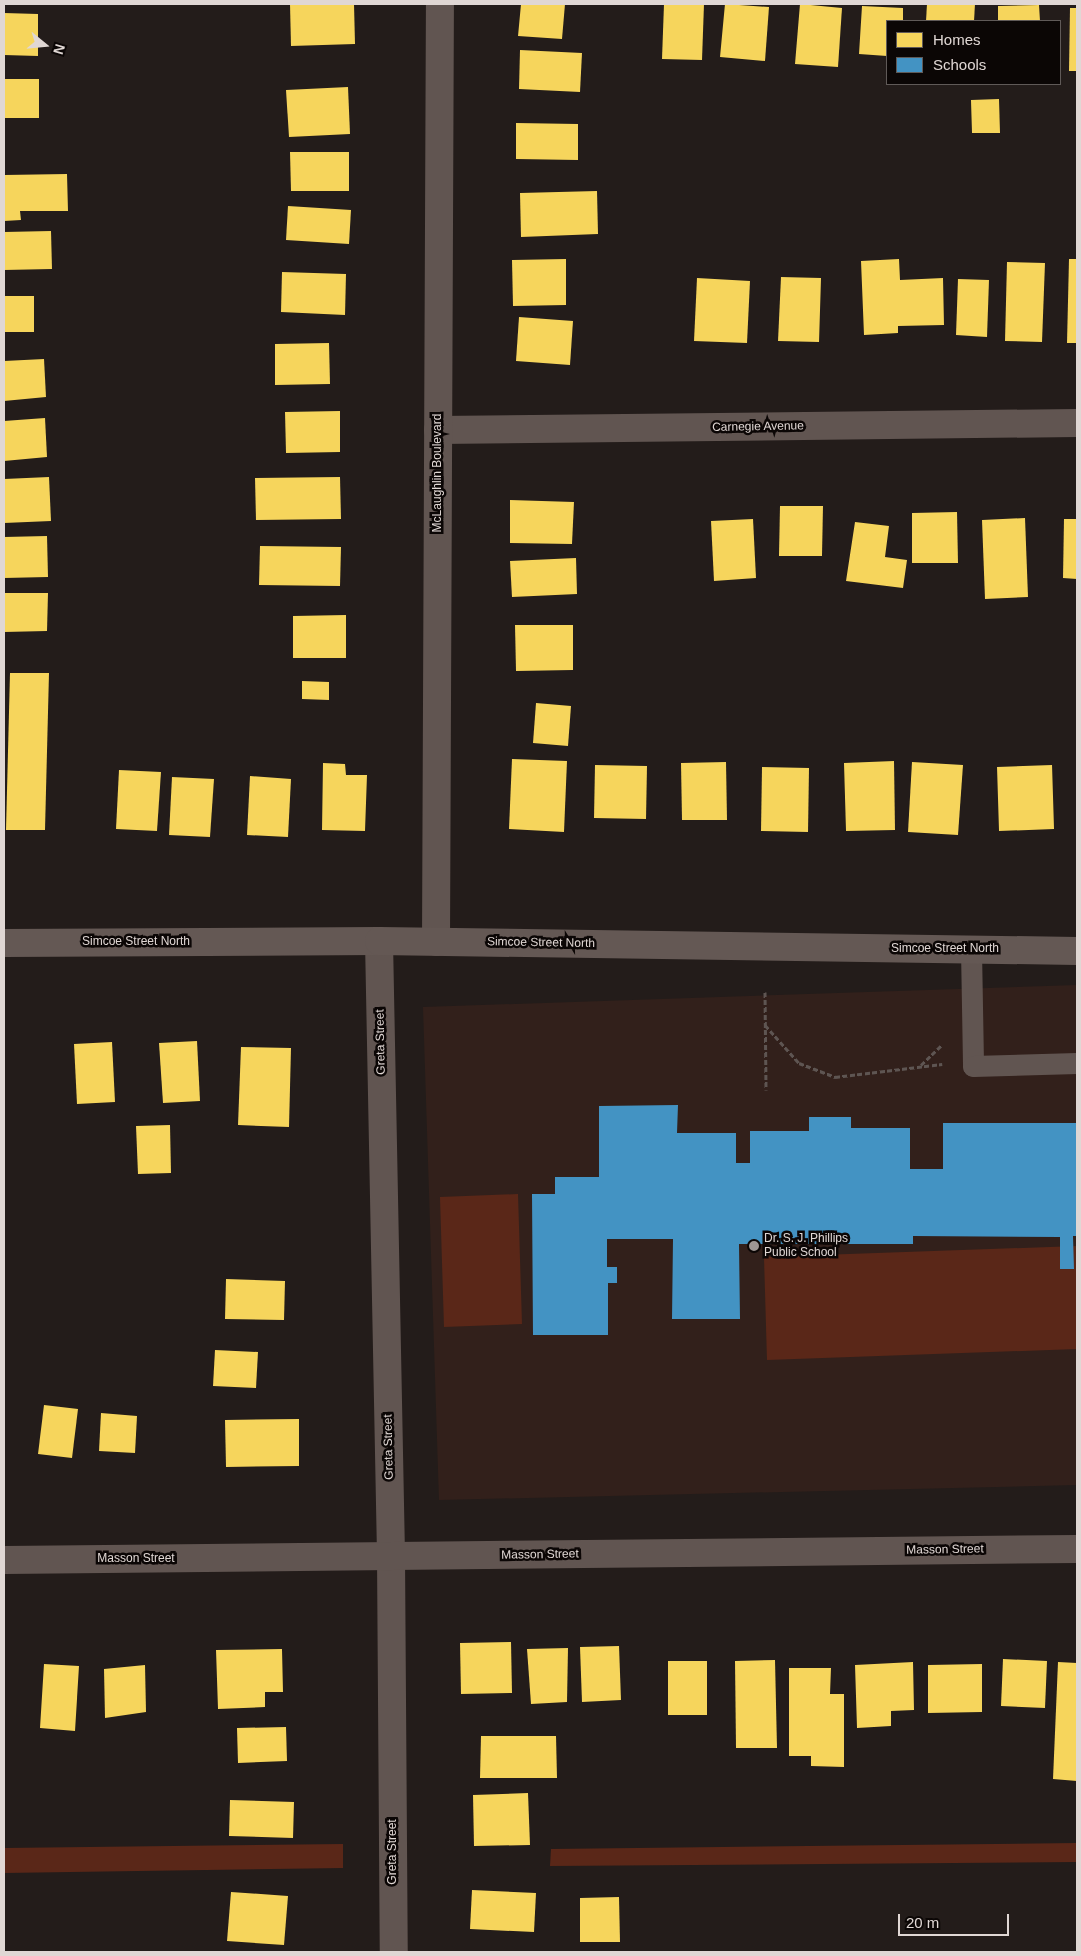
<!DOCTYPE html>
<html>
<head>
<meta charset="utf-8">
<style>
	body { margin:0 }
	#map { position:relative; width:1081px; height:1956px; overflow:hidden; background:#231c1a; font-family:Arial,sans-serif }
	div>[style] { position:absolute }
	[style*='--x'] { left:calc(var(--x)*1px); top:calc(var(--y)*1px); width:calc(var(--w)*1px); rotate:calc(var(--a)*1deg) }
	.built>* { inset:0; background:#32201b }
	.green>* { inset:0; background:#5a2718 }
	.homes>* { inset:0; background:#f6d55c }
	.schools>* { inset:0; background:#4393c3 }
	.path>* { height:3px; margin-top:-1.5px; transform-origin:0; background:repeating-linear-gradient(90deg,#5e5552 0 5px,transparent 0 7.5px) }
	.service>* { height:21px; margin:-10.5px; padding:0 10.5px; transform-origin:10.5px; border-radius:10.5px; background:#615551 }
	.minor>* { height:28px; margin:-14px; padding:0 14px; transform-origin:14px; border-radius:14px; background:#615551 }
	.secondary>* { height:28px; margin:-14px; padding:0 14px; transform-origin:14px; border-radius:14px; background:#645854 }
	.dots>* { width:14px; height:14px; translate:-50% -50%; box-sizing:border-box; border:2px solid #0b0605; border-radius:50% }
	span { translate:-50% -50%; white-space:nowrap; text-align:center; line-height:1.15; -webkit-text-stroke:5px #0b0605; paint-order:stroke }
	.street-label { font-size:12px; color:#e0d7d4 }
	.poi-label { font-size:12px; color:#e0d7d4 }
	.left { translate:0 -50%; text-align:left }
	.frame { position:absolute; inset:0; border:5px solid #e0d7d4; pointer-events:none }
	.legend { position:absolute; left:886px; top:20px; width:175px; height:65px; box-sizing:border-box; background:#0b0605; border:1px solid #605a58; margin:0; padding:6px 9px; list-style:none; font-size:15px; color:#e0d7d4 }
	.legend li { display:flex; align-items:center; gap:10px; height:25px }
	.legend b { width:25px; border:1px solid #605a58 }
	.north { position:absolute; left:20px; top:20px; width:50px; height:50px; -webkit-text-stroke:4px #0b0605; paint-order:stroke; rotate:107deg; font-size:14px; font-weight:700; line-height:20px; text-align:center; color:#e0d7d4 }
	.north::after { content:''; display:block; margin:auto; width:18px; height:22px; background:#e0d7d4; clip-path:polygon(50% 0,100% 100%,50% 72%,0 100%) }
	.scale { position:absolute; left:898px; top:1914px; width:111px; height:22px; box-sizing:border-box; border:2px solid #e0d7d4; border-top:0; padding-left:6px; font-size:15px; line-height:18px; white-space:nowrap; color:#e0d7d4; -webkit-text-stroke:4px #0b0605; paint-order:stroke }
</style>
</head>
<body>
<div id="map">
	<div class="built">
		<i style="clip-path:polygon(1077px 985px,1077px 1485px,439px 1500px,423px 1007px)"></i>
	</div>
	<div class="green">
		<i style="clip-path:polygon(518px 1194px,522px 1324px,444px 1327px,440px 1197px)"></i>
		<i style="clip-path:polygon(1077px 1246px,1077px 1349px,767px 1360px,764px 1257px)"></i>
		<i style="clip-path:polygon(1077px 1843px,1077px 1862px,550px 1866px,551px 1849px)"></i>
		<i style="clip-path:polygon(343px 1844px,343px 1868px,4px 1873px,4px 1848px)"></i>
	</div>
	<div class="homes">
		<i style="clip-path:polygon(290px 4px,354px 4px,355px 44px,291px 46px)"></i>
		<i style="clip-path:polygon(521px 4px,565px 4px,562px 39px,518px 36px)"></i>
		<i style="clip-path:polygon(664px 4px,704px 4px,702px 60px,662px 59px)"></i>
		<i style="clip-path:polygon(725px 4px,769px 7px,765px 61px,720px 57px)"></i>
		<i style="clip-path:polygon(800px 4px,842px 8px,838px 67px,795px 64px)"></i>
		<i style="clip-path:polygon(927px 4px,975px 4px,974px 21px,926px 21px)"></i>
		<i style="clip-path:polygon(1039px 5px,1040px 21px,998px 21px,998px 6px)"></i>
		<i style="clip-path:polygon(862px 6px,903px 8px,903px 21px,887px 21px,887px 56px,859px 54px)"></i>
		<i style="clip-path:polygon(1070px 8px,1077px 8px,1077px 71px,1069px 71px)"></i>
		<i style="clip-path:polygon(4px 13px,38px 14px,38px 56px,4px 55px)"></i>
		<i style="clip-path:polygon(520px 50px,582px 53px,580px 92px,519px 89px)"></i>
		<i style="clip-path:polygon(4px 79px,39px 79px,39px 118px,4px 118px)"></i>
		<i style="clip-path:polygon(348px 87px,350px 134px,289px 137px,286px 90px)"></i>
		<i style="clip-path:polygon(999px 99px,1000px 133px,972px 133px,971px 100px)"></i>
		<i style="clip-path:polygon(516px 123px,578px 124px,578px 160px,516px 159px)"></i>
		<i style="clip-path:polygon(290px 152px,349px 152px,349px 191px,291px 191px)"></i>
		<i style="clip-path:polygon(67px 174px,68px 211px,20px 211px,21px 220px,4px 221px,4px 175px)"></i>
		<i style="clip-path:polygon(597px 191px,598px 234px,521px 237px,520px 193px)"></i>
		<i style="clip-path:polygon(288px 206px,351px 210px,349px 244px,286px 240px)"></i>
		<i style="clip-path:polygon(51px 231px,52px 269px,4px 270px,4px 232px)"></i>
		<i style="clip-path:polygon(566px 259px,566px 305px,513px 306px,512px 260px)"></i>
		<i style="clip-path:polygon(899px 259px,900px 280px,943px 278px,944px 325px,898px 326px,898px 333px,864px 335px,861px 261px)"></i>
		<i style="clip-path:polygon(1069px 259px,1077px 259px,1077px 343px,1067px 343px)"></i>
		<i style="clip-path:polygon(1007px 262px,1045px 263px,1042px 342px,1005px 341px)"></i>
		<i style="clip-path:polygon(282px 272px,346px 274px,345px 315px,281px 312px)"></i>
		<i style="clip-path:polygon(781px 277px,821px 278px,819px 342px,778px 341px)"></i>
		<i style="clip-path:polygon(697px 278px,750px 281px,747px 343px,694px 341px)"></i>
		<i style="clip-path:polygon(958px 279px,989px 280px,987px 337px,956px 335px)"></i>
		<i style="clip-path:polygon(4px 296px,34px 296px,34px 332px,4px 332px)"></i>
		<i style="clip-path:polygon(519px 317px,573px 321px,570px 365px,516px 361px)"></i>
		<i style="clip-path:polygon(329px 343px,330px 384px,275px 385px,275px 344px)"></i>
		<i style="clip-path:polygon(44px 359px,46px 397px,4px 401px,4px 361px)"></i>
		<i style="clip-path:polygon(340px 411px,340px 452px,286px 453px,285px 412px)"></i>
		<i style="clip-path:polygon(45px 418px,47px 457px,4px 461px,4px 421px)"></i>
		<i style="clip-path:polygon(49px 477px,51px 521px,4px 523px,4px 479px)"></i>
		<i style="clip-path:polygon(340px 477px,341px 519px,256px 520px,255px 478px)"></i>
		<i style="clip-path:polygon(510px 500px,574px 502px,572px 544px,510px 543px)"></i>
		<i style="clip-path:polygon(780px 506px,823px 506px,822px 556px,779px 556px)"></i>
		<i style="clip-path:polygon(957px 512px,958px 563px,912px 563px,912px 513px)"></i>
		<i style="clip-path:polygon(1025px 518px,1028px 597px,985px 599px,982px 520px)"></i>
		<i style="clip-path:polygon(753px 519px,756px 578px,714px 581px,711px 521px)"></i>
		<i style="clip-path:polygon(1064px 519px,1077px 519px,1077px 579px,1063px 578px)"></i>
		<i style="clip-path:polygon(855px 522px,889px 526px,885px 557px,907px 560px,903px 588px,846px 581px)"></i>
		<i style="clip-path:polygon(47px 536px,48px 577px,4px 578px,4px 537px)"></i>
		<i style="clip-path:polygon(260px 546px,341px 547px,340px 586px,259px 585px)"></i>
		<i style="clip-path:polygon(576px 558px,577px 594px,512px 597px,510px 561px)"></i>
		<i style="clip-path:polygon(4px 593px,48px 593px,47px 631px,4px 632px)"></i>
		<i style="clip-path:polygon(346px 615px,346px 658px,293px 658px,293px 616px)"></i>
		<i style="clip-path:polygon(515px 625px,573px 625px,573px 670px,516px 671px)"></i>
		<i style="clip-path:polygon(10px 673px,49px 673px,45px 830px,6px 830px)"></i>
		<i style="clip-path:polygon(302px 681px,329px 682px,329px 700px,302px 699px)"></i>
		<i style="clip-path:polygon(536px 703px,571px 706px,568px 746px,533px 743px)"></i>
		<i style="clip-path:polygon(512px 759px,567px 761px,564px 832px,509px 829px)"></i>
		<i style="clip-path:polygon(894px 761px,895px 830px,846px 831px,844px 763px)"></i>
		<i style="clip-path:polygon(726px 762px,727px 820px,682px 820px,681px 763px)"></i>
		<i style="clip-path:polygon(912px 762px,963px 765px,958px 835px,908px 832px)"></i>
		<i style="clip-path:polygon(323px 763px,345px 764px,346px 775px,367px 775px,365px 831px,322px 830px)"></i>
		<i style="clip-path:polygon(595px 765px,647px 766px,646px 819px,594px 818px)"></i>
		<i style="clip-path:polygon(1052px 765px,1054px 829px,999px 831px,997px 767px)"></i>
		<i style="clip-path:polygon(762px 767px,809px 768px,808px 832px,761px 831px)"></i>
		<i style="clip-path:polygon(119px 770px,161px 772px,157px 831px,116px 829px)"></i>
		<i style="clip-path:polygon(250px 776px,291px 779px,288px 837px,247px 835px)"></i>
		<i style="clip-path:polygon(172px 777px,214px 779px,210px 837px,169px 835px)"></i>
		<i style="clip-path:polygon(197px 1041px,200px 1101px,163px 1103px,159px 1043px)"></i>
		<i style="clip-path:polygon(112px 1042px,115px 1102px,77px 1104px,74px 1044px)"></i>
		<i style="clip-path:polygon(241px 1047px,291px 1048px,289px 1127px,238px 1125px)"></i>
		<i style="clip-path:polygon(170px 1125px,171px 1173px,138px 1174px,136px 1126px)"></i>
		<i style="clip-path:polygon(226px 1279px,285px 1281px,284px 1320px,225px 1319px)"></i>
		<i style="clip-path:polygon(215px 1350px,258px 1352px,256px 1388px,213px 1386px)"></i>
		<i style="clip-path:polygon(44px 1405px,78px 1409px,72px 1458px,38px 1454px)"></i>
		<i style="clip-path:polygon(101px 1413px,137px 1416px,135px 1453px,99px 1451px)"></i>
		<i style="clip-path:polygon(299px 1419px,299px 1466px,226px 1467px,225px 1420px)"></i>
		<i style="clip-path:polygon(511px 1642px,512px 1693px,461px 1694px,460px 1643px)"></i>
		<i style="clip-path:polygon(619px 1646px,621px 1700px,582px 1702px,580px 1647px)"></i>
		<i style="clip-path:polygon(568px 1648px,567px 1702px,531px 1704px,527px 1649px)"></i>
		<i style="clip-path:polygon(282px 1649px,283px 1692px,265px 1692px,265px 1707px,218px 1709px,216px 1650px)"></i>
		<i style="clip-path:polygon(1003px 1659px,1047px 1661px,1045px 1708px,1001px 1706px)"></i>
		<i style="clip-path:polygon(775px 1660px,777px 1748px,736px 1748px,735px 1661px)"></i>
		<i style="clip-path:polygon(668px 1661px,707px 1661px,707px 1715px,668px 1715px)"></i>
		<i style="clip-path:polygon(913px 1662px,914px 1710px,891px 1711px,891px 1726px,857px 1728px,855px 1665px)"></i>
		<i style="clip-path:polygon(1058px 1662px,1077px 1663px,1077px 1781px,1053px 1779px)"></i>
		<i style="clip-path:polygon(44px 1664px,79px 1666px,75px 1731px,40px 1728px)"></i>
		<i style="clip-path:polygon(982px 1664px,982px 1712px,928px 1713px,928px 1665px)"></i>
		<i style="clip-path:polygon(145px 1665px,146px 1712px,105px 1718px,104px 1669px)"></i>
		<i style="clip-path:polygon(789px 1668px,831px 1668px,830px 1694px,844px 1694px,844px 1767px,811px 1766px,811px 1756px,789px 1756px)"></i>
		<i style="clip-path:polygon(286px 1727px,287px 1761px,238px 1763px,237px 1728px)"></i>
		<i style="clip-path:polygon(481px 1736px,556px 1736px,557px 1778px,480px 1778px)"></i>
		<i style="clip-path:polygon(528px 1793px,530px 1845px,474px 1846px,473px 1795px)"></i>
		<i style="clip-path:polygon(230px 1800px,294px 1802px,293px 1838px,229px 1836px)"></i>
		<i style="clip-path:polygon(472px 1890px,536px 1893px,534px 1932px,470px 1929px)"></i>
		<i style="clip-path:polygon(231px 1892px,288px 1896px,284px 1945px,227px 1941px)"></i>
		<i style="clip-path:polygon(619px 1897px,620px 1942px,580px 1942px,580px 1898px)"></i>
	</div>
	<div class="schools">
		<i style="clip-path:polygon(678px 1105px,677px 1133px,736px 1133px,736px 1163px,750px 1163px,750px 1131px,809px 1131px,809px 1117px,851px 1117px,851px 1128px,910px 1128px,910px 1169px,943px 1169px,943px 1123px,1077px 1123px,1077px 1236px,1073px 1236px,1074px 1269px,1060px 1269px,1060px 1237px,913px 1236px,913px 1244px,739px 1244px,740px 1319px,672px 1319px,673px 1239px,607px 1239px,607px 1267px,617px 1267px,617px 1283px,608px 1283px,608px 1335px,533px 1335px,532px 1194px,555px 1194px,555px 1177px,599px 1177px,599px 1106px)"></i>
	</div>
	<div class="path">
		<i style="--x:765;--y:992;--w:98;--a:89.4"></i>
		<i style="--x:765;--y:1025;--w:51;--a:48.2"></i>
		<i style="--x:799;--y:1063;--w:39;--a:21"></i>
		<i style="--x:835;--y:1077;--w:108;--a:-6.9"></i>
		<i style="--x:921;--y:1065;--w:29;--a:-44"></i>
	</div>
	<div class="service">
		<i style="--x:971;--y:949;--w:117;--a:89"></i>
		<i style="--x:973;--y:1066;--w:104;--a:-1.7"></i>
	</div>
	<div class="minor">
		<i style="--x:438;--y:430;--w:639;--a:-0.63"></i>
		<i style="--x:379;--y:941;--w:615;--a:88.88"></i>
		<i style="--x:391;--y:1556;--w:396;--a:89.6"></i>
		<i style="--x:436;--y:942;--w:938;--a:-89.76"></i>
		<i style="--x:4;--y:1560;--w:1073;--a:-0.59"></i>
	</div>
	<div class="secondary">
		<i style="--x:4;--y:943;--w:375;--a:-0.3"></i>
		<i style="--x:379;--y:941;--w:698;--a:0.82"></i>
	</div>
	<div class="dots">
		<i style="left:754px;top:1246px;background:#9e9693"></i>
	</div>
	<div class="street-label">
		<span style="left:758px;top:427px;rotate:-1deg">Carnegie Avenue</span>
		<span style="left:438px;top:473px;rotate:-90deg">McLaughlin Boulevard</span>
		<span style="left:136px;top:942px">Simcoe Street North</span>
		<span style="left:541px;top:943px;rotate:1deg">Simcoe Street North</span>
		<span style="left:945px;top:949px">Simcoe Street North</span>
		<span style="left:381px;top:1042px;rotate:-91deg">Greta Street</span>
		<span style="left:389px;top:1447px;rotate:-91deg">Greta Street</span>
		<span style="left:945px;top:1550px;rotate:-1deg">Masson Street</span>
		<span style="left:540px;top:1555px;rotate:-1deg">Masson Street</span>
		<span style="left:136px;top:1559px">Masson Street</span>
		<span style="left:393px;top:1852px;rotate:-90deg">Greta Street</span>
	</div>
	<div class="poi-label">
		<span class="left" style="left:764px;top:1246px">Dr. S. J. Phillips<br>Public School</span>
	</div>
	<div class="frame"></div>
	<ul class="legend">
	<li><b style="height:14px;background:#f6d55c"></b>Homes</li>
	<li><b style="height:14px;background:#4393c3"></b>Schools</li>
	</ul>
	<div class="north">N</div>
	<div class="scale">20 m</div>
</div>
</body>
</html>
